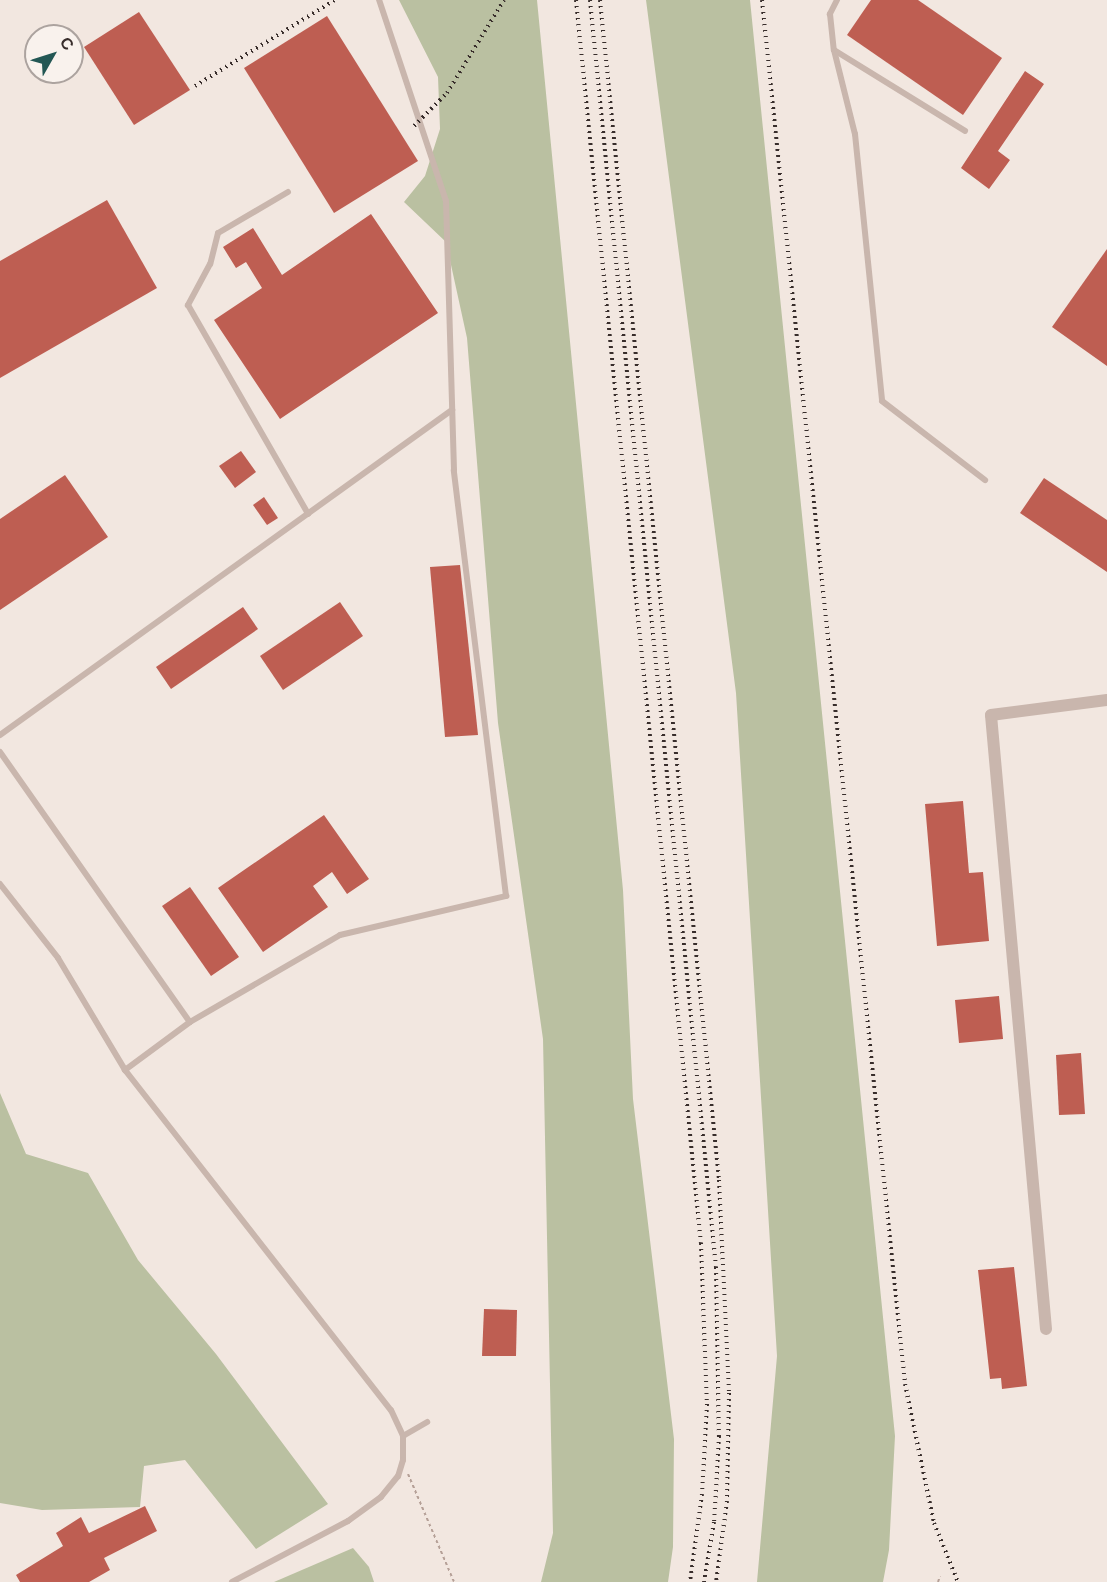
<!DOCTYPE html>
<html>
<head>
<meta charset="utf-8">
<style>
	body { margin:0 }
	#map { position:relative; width:1107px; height:1582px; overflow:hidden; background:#f2e7e0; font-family:Helvetica,sans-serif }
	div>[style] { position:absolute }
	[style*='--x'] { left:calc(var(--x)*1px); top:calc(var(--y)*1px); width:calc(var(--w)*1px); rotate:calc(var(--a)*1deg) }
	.green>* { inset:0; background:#bac0a1 }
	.building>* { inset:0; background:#be5e52 }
	.path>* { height:2px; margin-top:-1px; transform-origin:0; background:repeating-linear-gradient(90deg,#b5a097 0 3px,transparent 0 6px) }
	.lane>* { height:6px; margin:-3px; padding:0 3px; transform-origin:3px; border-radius:3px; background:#c9b6ad }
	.street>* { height:12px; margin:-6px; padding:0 6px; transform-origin:6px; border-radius:6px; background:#c9b6ad }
	.rail>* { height:4px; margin-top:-2px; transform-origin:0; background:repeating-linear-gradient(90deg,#382d2b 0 1.5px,transparent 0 6px) }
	span { translate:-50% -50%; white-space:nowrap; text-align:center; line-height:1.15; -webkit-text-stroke:4.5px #f9f2ed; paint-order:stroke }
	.north { position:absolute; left:24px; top:24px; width:60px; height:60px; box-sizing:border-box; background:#f9f2ed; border:2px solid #aca39f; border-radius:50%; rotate:51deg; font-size:16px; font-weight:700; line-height:24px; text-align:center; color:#382d2b }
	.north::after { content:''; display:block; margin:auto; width:21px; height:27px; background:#235754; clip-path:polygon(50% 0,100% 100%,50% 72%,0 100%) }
</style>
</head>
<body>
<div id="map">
	<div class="green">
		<i style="clip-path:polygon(399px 0,537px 0,623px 890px,633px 1099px,674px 1439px,673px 1547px,668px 1582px,541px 1582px,553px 1533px,543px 1039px,498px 723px,467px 338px,446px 242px,404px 202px,425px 176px,440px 129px,438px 77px)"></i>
		<i style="clip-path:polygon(646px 0,750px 0,895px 1436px,889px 1550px,883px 1582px,757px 1582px,777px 1356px,736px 693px)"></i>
		<i style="clip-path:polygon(0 1093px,26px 1154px,88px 1173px,138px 1260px,216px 1354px,328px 1504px,256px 1549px,185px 1460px,144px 1466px,140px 1507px,42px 1510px,0 1503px)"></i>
		<i style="clip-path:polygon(353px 1548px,369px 1567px,374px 1582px,274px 1582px)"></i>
	</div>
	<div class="building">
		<i style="clip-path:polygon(871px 0,918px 0,1002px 58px,963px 115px,847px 35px)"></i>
		<i style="clip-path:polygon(139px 12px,190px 90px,134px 125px,84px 47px)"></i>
		<i style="clip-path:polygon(327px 16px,418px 161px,334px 213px,244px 68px)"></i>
		<i style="clip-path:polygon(1025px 71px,1044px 84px,998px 151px,1010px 160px,989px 189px,961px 168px)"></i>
		<i style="clip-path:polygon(107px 200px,157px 288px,0 378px,0 261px)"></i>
		<i style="clip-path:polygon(371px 214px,438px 313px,280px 419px,214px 320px,262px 288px,246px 262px,236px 268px,223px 247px,253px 228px,282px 275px)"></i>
		<i style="clip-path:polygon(1107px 249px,1107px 366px,1052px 327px)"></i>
		<i style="clip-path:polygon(241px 451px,256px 472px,235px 488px,219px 466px)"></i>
		<i style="clip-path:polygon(65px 475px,108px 537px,0 610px,0 519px)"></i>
		<i style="clip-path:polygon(1044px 478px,1107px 520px,1107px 572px,1020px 513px)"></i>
		<i style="clip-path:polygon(264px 497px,278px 518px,267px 525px,253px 505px)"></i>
		<i style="clip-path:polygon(460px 565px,478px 735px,445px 737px,430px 567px)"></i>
		<i style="clip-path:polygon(340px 602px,363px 636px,283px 690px,260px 656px)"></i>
		<i style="clip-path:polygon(243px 607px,258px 629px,171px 689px,156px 667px)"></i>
		<i style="clip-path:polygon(963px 801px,969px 873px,983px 872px,989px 941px,937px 946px,925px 804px)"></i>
		<i style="clip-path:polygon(324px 815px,369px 879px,347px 894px,332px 872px,313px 886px,328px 907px,263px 952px,218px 888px)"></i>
		<i style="clip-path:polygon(190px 887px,239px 957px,211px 976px,162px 906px)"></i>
		<i style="clip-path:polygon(999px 996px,1003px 1039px,959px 1043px,955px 1000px)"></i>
		<i style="clip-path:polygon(1081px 1053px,1085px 1114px,1059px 1115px,1056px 1055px)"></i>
		<i style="clip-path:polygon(1014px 1267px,1027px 1386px,1002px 1389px,1001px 1378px,990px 1379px,978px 1270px)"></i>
		<i style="clip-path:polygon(484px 1309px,517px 1310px,516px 1356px,482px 1356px)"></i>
		<i style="clip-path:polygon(145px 1506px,157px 1531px,104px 1558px,110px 1570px,89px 1582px,20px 1582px,16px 1575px,63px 1546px,56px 1533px,81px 1517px,89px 1533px)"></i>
	</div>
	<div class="path">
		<i style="--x:408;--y:1474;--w:117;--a:66.9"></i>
		<i style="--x:938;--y:1582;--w:6;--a:-72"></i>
	</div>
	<div class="lane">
		<i style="--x:837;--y:0;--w:16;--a:117"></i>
		<i style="--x:830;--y:14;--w:36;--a:84"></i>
		<i style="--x:834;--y:50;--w:154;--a:31.7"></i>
		<i style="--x:834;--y:50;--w:87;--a:76"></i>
		<i style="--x:855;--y:134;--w:268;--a:84.2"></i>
		<i style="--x:882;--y:401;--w:130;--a:37.5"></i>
		<i style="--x:288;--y:192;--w:81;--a:149.6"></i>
		<i style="--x:218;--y:233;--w:32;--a:104"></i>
		<i style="--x:210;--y:264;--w:47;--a:118.2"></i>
		<i style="--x:188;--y:305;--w:241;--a:60.1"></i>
		<i style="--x:0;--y:735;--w:557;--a:-35.72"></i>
		<i style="--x:0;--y:752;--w:330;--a:54.9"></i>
		<i style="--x:190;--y:1022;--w:173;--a:-30.1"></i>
		<i style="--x:340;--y:935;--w:171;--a:-13.2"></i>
		<i style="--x:506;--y:896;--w:429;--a:-97"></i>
		<i style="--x:454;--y:470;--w:269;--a:-91.7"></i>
		<i style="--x:446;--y:201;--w:212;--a:-108.4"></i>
		<i style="--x:0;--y:884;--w:94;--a:51.9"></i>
		<i style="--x:58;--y:958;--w:131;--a:59.1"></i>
		<i style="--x:190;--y:1022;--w:81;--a:143.6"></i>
		<i style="--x:125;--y:1070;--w:432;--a:52"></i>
		<i style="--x:391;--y:1410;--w:29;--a:65"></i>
		<i style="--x:403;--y:1436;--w:24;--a:90"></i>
		<i style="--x:403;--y:1460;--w:17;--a:107"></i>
		<i style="--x:398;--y:1476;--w:27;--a:129"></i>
		<i style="--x:381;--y:1497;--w:41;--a:144"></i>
		<i style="--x:348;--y:1521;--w:131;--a:152.3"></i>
		<i style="--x:403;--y:1436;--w:28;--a:-30"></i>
	</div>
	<div class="street">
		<i style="--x:1046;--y:1329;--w:616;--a:-95.12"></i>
		<i style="--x:991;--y:715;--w:117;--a:-7.4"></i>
	</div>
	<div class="rail">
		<i style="--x:576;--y:0;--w:1249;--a:84.26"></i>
		<i style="--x:701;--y:1243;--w:161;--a:87.9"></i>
		<i style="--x:707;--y:1404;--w:90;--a:93.2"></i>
		<i style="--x:702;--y:1494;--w:89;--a:97.8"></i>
		<i style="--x:590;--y:0;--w:1273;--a:84.32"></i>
		<i style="--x:716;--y:1267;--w:169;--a:89"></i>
		<i style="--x:719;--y:1436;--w:86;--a:93.3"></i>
		<i style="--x:714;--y:1522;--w:61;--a:99.5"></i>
		<i style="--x:600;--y:0;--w:1186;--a:84.24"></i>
		<i style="--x:719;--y:1180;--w:213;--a:87.3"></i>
		<i style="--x:729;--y:1393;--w:108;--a:91.1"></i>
		<i style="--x:727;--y:1501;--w:82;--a:97.7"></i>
		<i style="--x:762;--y:0;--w:1391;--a:84.1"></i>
		<i style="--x:905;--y:1384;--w:142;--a:78.2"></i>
		<i style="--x:934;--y:1523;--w:64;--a:67.9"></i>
		<i style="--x:195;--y:86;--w:164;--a:-31.6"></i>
		<i style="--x:414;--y:126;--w:47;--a:-45"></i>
		<i style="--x:447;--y:93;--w:109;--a:-58.5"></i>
	</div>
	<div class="north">С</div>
</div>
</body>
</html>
